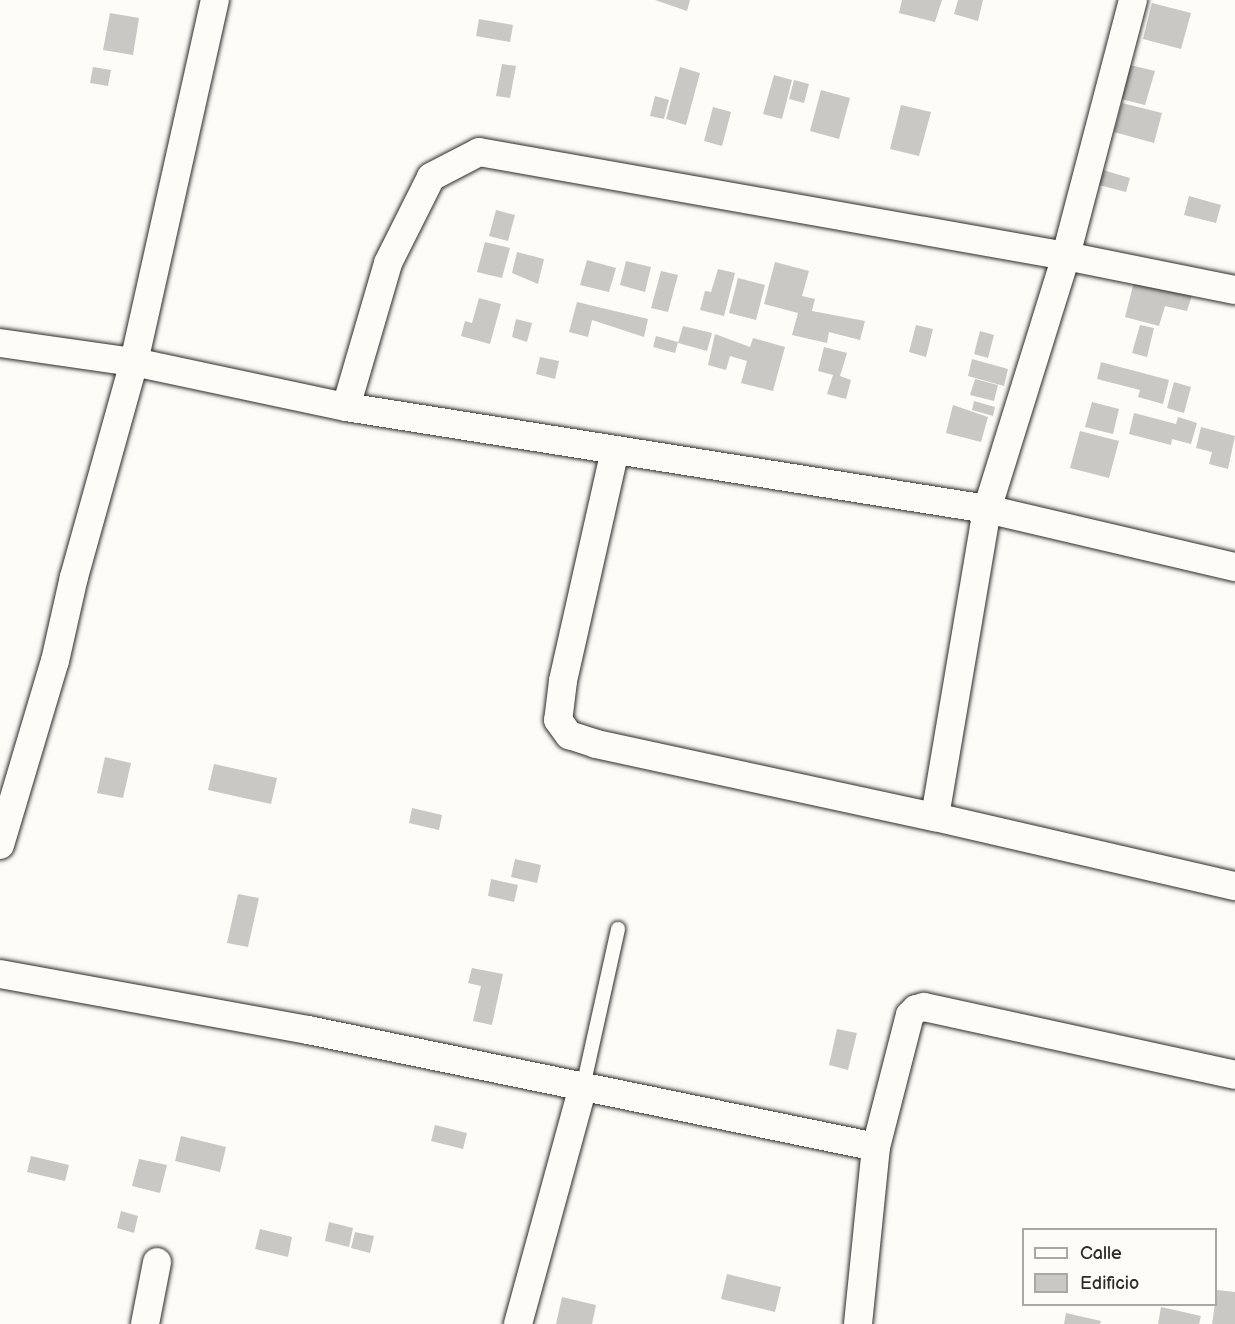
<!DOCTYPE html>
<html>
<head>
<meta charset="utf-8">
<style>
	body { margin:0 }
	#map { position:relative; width:1235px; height:1324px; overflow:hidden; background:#fdfcf7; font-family:"Balsamiq Sans",sans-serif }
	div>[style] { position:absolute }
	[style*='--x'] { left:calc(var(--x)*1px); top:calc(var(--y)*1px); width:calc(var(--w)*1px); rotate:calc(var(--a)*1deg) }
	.building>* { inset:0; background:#c9c8c4 }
	.roads { filter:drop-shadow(0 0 2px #2b2b2b) drop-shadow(0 0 2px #2b2b2b) }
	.service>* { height:14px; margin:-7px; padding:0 7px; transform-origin:7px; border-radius:7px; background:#fdfcf7 }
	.minor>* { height:28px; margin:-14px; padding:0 14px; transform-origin:14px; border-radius:14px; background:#fdfcf7 }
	span { translate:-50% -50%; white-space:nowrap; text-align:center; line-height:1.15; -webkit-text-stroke:5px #fdfcf7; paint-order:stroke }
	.legend { position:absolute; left:1022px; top:1228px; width:195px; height:78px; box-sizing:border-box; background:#fdfcf7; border:2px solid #a9a8a5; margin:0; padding:8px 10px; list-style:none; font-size:18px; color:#2b2b2b }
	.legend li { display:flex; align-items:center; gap:12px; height:30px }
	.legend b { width:30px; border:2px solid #a9a8a5 }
</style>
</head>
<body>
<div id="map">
	<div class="building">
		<i style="clip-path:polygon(655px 0,690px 0,687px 11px)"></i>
		<i style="clip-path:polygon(902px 0,942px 0,935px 22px,899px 13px)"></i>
		<i style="clip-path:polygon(958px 0,983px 0,978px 21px,954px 14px)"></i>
		<i style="clip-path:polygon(1152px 3px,1191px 13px,1181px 49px,1143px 39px)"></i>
		<i style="clip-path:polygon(110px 13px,139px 18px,133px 55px,103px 50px)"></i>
		<i style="clip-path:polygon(479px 19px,513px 25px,510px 42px,476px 36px)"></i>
		<i style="clip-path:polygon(1122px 63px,1155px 71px,1145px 105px,1113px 97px)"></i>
		<i style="clip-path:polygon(502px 64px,516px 66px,510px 98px,496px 96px)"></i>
		<i style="clip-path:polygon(93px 67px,111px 70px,108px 86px,90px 83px)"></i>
		<i style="clip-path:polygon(680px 67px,700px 73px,686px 125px,666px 119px)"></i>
		<i style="clip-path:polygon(774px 75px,792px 80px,782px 119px,763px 114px)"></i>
		<i style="clip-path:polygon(794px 80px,809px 84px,804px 103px,789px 99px)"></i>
		<i style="clip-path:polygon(821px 90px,850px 98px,839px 139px,810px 131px)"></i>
		<i style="clip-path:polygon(655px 96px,669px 100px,664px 119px,650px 116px)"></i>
		<i style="clip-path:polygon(1122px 103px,1162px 113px,1154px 143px,1114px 132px)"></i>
		<i style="clip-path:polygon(901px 105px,931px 112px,919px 156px,890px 149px)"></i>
		<i style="clip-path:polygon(713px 107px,731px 112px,722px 146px,704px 141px)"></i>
		<i style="clip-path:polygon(1103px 170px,1130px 178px,1126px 192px,1099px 185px)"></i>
		<i style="clip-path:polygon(1189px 196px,1221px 205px,1216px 223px,1184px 215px)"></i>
		<i style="clip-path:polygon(496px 210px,515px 215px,508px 241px,489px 236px)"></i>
		<i style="clip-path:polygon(485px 242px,510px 248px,502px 278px,477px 272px)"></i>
		<i style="clip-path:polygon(517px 252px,544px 259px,538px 284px,512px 273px)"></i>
		<i style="clip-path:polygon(587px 260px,616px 268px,609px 292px,580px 285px)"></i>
		<i style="clip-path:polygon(626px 261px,651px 267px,645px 292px,620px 285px)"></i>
		<i style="clip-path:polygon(775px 262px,809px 271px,802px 296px,815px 299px,812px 311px,865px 321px,860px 340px,829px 332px,827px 343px,792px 335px,798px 313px,764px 304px)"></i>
		<i style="clip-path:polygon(718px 269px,735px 273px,724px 316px,700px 310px,705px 291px,711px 292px)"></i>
		<i style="clip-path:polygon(661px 271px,678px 275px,668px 312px,651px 308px)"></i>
		<i style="clip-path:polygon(738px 278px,765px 285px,756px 320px,729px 313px)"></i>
		<i style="clip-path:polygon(1135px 278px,1193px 292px,1187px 311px,1165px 306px,1159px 326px,1125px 317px)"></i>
		<i style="clip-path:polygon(479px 298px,501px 304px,490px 344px,461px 336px,465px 321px,472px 323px)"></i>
		<i style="clip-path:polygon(577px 302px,648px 319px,644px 337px,592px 320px,588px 337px,569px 332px)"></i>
		<i style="clip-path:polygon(516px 319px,532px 323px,527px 342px,512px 337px)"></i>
		<i style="clip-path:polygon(916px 325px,933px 329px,926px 357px,909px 352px)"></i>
		<i style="clip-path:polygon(1140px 325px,1154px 328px,1147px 357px,1132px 353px)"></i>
		<i style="clip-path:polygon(683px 326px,712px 333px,707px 351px,678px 343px)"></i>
		<i style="clip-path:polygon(980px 331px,994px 335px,988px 358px,974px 354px)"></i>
		<i style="clip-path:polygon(715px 334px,750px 347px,753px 338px,785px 347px,773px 391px,741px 383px,747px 361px,730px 356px,726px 370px,708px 365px)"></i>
		<i style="clip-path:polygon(656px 336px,678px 342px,675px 353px,653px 347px)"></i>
		<i style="clip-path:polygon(824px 347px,847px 353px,840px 376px,851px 380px,846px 399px,827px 394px,833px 375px,818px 371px)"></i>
		<i style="clip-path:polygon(540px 357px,559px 361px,555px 379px,536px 374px)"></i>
		<i style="clip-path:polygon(972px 359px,1008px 369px,1004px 386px,968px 376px)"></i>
		<i style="clip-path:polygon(1101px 362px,1169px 380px,1163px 404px,1138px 397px,1140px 390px,1097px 379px)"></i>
		<i style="clip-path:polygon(975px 379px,998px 385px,994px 401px,970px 395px)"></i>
		<i style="clip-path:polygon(1174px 382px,1191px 387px,1184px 413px,1167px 408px)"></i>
		<i style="clip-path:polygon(974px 401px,995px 407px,993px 416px,972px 410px)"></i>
		<i style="clip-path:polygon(1092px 402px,1119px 409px,1113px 434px,1085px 427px)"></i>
		<i style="clip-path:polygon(953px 405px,988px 417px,981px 442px,946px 433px)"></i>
		<i style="clip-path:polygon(1134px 413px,1176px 424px,1178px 417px,1197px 423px,1191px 444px,1172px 439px,1171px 445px,1129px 434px)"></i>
		<i style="clip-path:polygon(1201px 427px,1235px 436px,1228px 469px,1209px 464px,1212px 452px,1196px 448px)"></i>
		<i style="clip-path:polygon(1080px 431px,1119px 441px,1109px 478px,1070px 468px)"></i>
		<i style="clip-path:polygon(105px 757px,131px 763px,123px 798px,97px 793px)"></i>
		<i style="clip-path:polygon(214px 764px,277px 778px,271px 804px,208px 790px)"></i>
		<i style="clip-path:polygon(412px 808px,442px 815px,439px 830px,409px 823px)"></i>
		<i style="clip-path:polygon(515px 859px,541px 865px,537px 883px,511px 877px)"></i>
		<i style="clip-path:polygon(491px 879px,518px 885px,514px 902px,488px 896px)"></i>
		<i style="clip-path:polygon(238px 894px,259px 898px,248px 947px,227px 943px)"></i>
		<i style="clip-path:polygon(472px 968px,503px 974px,492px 1025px,473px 1021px,481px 986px,468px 983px)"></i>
		<i style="clip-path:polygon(837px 1029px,857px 1033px,848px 1070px,829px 1065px)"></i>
		<i style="clip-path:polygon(435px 1125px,467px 1133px,463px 1149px,431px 1141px)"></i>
		<i style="clip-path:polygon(181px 1136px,226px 1147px,220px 1172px,175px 1161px)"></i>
		<i style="clip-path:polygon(31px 1156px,69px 1165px,65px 1181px,27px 1172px)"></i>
		<i style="clip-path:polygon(139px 1159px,167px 1165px,160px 1193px,132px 1186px)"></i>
		<i style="clip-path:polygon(121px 1211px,138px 1216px,134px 1233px,117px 1228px)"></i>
		<i style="clip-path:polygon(329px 1222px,353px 1228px,349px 1247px,325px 1241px)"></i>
		<i style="clip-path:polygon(260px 1229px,292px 1237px,288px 1257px,255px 1249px)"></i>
		<i style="clip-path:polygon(355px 1232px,374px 1236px,370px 1253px,351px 1248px)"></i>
		<i style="clip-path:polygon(727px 1274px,781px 1287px,775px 1312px,721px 1299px)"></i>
		<i style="clip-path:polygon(1217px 1290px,1235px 1292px,1235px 1324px,1212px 1324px)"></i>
		<i style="clip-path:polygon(562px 1297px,596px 1305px,592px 1324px,556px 1324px)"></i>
		<i style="clip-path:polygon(1161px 1307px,1201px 1316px,1199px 1324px,1158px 1324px)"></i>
		<i style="clip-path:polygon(1066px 1313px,1101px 1321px,1100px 1324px,1064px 1324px)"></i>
	</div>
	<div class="roads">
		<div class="service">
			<i style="--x:583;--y:1087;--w:162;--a:-77.5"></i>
		</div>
		<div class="minor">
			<i style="--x:1133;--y:0;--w:265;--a:104.7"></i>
			<i style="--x:1066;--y:256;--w:265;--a:107.3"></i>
			<i style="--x:987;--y:509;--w:312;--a:99.6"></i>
			<i style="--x:935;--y:817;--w:308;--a:13"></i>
			<i style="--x:0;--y:343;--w:135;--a:8.1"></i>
			<i style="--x:134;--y:362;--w:217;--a:12"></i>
			<i style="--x:346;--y:407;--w:649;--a:9.04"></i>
			<i style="--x:987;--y:509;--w:255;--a:13.2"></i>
			<i style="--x:346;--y:407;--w:150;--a:-73.7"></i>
			<i style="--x:388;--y:263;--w:96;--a:-63.4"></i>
			<i style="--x:431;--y:177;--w:54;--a:-27.5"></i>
			<i style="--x:479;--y:152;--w:596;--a:10.05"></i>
			<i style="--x:1066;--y:256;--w:172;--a:11.4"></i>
			<i style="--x:615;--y:450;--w:237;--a:102.7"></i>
			<i style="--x:563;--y:681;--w:39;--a:97"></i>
			<i style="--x:558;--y:720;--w:19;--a:54"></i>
			<i style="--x:569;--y:735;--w:28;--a:18"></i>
			<i style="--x:596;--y:744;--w:347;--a:12.2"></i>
			<i style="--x:0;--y:845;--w:192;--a:-73.4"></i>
			<i style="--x:55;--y:661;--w:86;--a:-77.3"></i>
			<i style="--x:74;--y:577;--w:223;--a:-74.4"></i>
			<i style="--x:134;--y:362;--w:371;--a:-77.4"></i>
			<i style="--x:0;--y:974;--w:313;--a:10.3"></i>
			<i style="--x:308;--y:1030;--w:580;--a:11.64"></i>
			<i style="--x:145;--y:1324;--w:63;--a:-79"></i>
			<i style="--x:518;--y:1324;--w:246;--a:-74.7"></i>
			<i style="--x:858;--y:1324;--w:178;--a:-84.2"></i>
			<i style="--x:876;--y:1147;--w:136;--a:-75.6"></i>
			<i style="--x:910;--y:1015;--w:8;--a:-45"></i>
			<i style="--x:916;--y:1009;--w:8;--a:-14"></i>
			<i style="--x:924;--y:1007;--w:318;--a:12.3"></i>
		</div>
	</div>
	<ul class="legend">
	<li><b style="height:8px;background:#fdfcf7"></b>Calle</li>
	<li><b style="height:16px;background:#c9c8c4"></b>Edificio</li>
	</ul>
</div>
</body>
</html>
